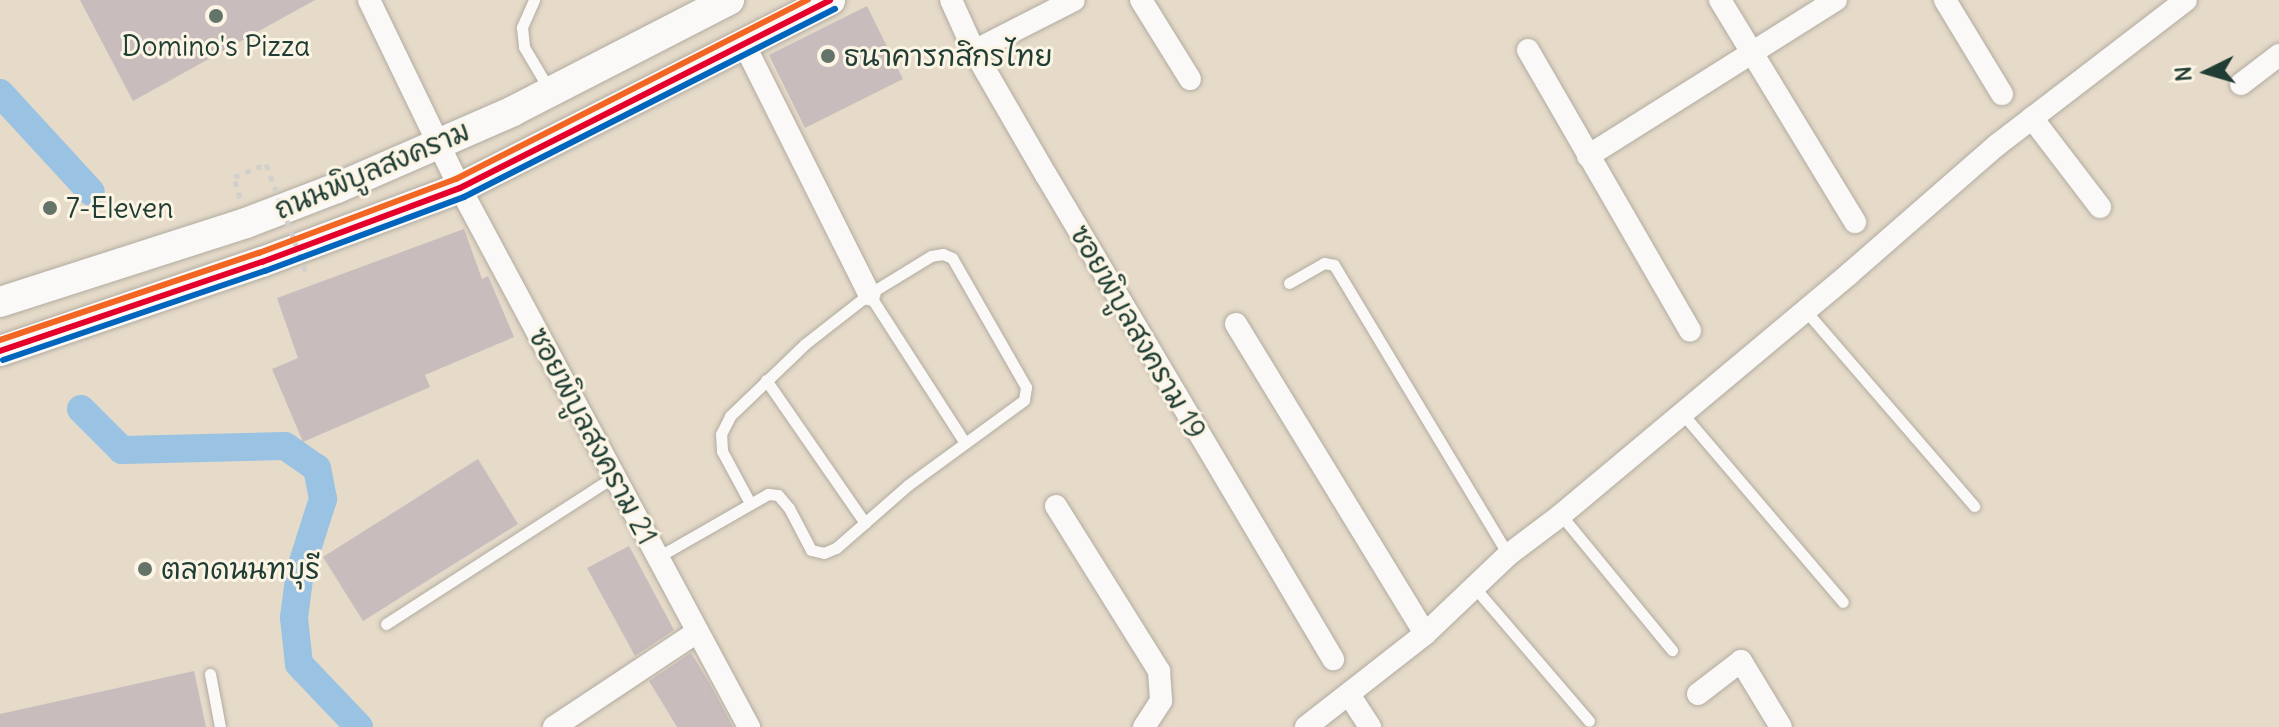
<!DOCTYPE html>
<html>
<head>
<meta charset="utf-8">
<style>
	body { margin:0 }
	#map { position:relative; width:2279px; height:727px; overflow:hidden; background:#e6dac9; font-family:Delius,"Playpen Sans Thai",sans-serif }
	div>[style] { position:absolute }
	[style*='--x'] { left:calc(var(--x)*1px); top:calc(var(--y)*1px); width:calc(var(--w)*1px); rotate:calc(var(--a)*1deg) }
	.canal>* { height:28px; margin:-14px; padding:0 14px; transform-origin:14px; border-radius:14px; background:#9ac2e3 }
	.building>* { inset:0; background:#c9bcbd }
	.path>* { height:5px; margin-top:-2.5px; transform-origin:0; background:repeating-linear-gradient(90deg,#d2d0cc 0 6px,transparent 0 12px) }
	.roads { filter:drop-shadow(0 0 2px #b0aca0) drop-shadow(0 0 2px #b0aca0) }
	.service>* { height:11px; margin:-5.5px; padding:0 5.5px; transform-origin:5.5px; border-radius:5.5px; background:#fbf9f7 }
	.minor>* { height:22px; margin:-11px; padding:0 11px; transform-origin:11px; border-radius:11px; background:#fbf9f7 }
	.secondary>* { height:30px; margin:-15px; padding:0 15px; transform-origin:15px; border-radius:15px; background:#fbf9f7 }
	.path-bridge>* { height:5px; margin-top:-2.5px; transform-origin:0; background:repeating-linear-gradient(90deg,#d2d0cc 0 6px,transparent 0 12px) }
	.bus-1>* { height:6px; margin:-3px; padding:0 3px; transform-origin:3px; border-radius:3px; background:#e4002b }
	.bus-2>* { height:6px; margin:-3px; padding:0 3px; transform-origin:3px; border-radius:3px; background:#0065bd }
	.bus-3>* { height:6px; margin:-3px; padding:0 3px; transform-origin:3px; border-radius:3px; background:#f26522 }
	.dots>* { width:22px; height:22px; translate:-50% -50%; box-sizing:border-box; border:4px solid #fcf5e5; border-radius:50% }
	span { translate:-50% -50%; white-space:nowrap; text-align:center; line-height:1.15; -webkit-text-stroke:6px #fcf5e5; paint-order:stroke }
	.poi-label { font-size:28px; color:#1f3d34 }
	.left { translate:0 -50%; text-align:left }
	.street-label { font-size:28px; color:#1f3d34 }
	.north { position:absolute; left:2167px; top:32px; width:80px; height:80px; -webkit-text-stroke:6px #fcf5e5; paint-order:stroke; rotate:265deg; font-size:22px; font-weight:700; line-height:32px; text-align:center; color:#1f3d34 }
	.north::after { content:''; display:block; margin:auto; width:28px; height:36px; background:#1f3d34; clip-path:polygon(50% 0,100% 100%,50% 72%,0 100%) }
</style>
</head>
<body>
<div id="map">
	<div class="canal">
		<i style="--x:0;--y:93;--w:134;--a:47.4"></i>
		<i style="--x:81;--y:409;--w:58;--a:45"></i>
		<i style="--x:122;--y:450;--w:163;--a:-1.4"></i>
		<i style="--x:285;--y:446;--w:39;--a:35"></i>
		<i style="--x:317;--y:468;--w:32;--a:79"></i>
		<i style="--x:323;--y:499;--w:76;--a:107.7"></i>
		<i style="--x:300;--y:571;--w:47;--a:97.3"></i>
		<i style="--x:294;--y:618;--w:46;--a:83.8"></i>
		<i style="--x:299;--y:664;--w:87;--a:46.4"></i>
	</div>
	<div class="building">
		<i style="clip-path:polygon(80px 0,315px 0,133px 101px)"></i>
		<i style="clip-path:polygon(867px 6px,903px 79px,805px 128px,769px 55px)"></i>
		<i style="clip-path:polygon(464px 229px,482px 279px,488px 276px,514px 337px,425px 375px,430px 387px,303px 442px,272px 369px,298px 358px,277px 298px)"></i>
		<i style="clip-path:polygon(478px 459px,518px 524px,363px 621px,323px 557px)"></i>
		<i style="clip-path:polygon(629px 546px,674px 630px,635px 656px,587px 568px)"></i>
		<i style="clip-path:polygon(691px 653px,710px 684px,733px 727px,677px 727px,649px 681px)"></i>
		<i style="clip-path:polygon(194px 671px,206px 727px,0 727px,0 714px)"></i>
	</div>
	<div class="path">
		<i style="--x:240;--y:198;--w:22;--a:-106"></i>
		<i style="--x:234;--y:177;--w:35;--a:-22"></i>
	</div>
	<div class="roads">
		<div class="service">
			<i style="--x:534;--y:0;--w:30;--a:114"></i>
			<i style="--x:522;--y:27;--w:20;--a:84"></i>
			<i style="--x:524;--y:47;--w:51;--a:59.4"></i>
			<i style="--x:1289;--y:283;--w:40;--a:-29.7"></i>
			<i style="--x:1324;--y:263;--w:10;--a:11"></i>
			<i style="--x:1334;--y:265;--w:338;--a:59"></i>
			<i style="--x:1805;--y:310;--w:259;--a:49.2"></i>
			<i style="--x:766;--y:380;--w:174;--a:55.3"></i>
			<i style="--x:1682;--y:413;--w:248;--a:49.6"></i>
			<i style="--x:750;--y:503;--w:59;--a:-118.3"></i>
			<i style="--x:722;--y:451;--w:17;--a:-93"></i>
			<i style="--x:721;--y:434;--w:20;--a:-63"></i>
			<i style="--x:730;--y:416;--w:104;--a:-43.8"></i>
			<i style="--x:805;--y:344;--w:81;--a:-38"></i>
			<i style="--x:869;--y:294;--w:177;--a:57.2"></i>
			<i style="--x:1561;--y:515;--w:175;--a:50.6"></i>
			<i style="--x:658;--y:557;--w:127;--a:-29.8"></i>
			<i style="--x:768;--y:494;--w:10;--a:6"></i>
			<i style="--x:778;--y:495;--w:17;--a:50"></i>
			<i style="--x:789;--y:508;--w:47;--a:62.4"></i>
			<i style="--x:811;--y:550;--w:13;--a:13"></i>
			<i style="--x:824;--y:553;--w:13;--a:-23"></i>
			<i style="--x:836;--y:548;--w:96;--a:-41.2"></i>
			<i style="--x:908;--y:485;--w:144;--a:-36.2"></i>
			<i style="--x:1024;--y:400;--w:13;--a:-81"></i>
			<i style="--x:1026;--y:387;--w:149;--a:-119.8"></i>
			<i style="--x:952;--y:258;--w:10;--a:-156"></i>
			<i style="--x:943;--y:254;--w:12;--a:171"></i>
			<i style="--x:931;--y:256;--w:73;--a:148.5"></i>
			<i style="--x:1475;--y:588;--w:175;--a:49.4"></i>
			<i style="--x:386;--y:624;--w:270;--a:-32.9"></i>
			<i style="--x:210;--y:674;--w:54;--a:79.3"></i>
		</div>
		<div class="minor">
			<i style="--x:369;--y:0;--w:209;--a:64.2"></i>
			<i style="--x:460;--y:188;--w:612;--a:61.8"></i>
			<i style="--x:951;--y:0;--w:56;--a:65.7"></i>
			<i style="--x:974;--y:51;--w:143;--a:59.9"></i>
			<i style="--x:1046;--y:175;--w:563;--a:59.33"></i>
			<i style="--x:1141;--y:0;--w:93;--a:58.2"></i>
			<i style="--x:1720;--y:0;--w:260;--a:58.7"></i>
			<i style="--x:1945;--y:0;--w:110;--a:58.8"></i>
			<i style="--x:744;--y:44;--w:280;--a:63.4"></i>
			<i style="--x:1528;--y:50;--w:324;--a:60"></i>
			<i style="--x:974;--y:51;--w:112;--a:-27"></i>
			<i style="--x:2241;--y:84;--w:48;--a:-37.3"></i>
			<i style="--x:2032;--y:118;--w:112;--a:52.6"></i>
			<i style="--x:1588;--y:156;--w:293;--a:-32.2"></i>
			<i style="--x:1236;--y:324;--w:363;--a:58.6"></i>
			<i style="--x:1056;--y:506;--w:195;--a:58"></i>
			<i style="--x:1159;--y:671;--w:30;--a:86"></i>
			<i style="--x:1161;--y:701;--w:31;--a:123"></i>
			<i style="--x:1698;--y:694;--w:54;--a:-37.5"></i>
			<i style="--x:1741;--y:661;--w:77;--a:58.8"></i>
			<i style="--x:1350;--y:696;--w:37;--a:57"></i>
			<i style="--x:554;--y:727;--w:172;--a:-33.6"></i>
			<i style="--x:1306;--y:727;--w:151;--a:-38"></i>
			<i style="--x:1425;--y:634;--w:115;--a:-43.6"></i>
			<i style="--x:1508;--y:555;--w:66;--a:-37"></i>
			<i style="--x:1561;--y:515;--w:376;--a:-39.9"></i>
			<i style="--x:1849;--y:274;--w:196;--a:-41.1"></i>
			<i style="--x:1997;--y:145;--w:238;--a:-37.5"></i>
		</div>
		<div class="secondary">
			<i style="--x:0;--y:302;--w:258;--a:-17.8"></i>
			<i style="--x:246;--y:223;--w:97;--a:-21"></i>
			<i style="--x:337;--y:188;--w:192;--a:-23.6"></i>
			<i style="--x:513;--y:111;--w:243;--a:-27.2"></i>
			<i style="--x:0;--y:351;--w:277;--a:-18.8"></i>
			<i style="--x:262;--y:262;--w:211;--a:-20.5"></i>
			<i style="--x:460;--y:188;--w:415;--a:-26.9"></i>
		</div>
	</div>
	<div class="path-bridge">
		<i style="--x:266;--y:164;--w:115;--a:69.7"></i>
	</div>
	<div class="bus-1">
		<i style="--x:0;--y:351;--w:277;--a:-18.8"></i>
		<i style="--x:262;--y:262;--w:211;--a:-20.5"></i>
		<i style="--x:460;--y:188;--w:415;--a:-26.9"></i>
	</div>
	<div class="bus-2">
		<i style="--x:3;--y:360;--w:277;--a:-18.8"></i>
		<i style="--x:265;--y:271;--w:212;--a:-20.4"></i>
		<i style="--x:464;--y:197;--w:416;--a:-26.9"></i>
	</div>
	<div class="bus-3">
		<i style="--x:0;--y:340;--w:273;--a:-18.6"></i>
		<i style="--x:259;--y:253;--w:210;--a:-20.6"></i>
		<i style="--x:456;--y:179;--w:395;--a:-27"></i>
	</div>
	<div class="dots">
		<i style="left:216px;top:16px;background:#657468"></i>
		<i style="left:828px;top:56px;background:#657468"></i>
		<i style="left:50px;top:208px;background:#657468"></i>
		<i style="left:145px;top:569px;background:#657468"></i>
	</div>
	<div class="poi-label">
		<span style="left:216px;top:46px">Domino's Pizza</span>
		<span class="left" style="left:844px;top:56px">ธนาคารกสิกรไทย</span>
		<span class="left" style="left:66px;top:208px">7-Eleven</span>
		<span class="left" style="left:161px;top:569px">ตลาดนนทบุรี</span>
	</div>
	<div class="street-label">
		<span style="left:372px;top:170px;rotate:-23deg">ถนนพิบูลสงคราม</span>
		<span style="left:1138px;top:332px;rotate:60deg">ซอยพิบูลสงคราม 19</span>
		<span style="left:593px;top:436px;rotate:62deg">ซอยพิบูลสงคราม 21</span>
	</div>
	<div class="north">N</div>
</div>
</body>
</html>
